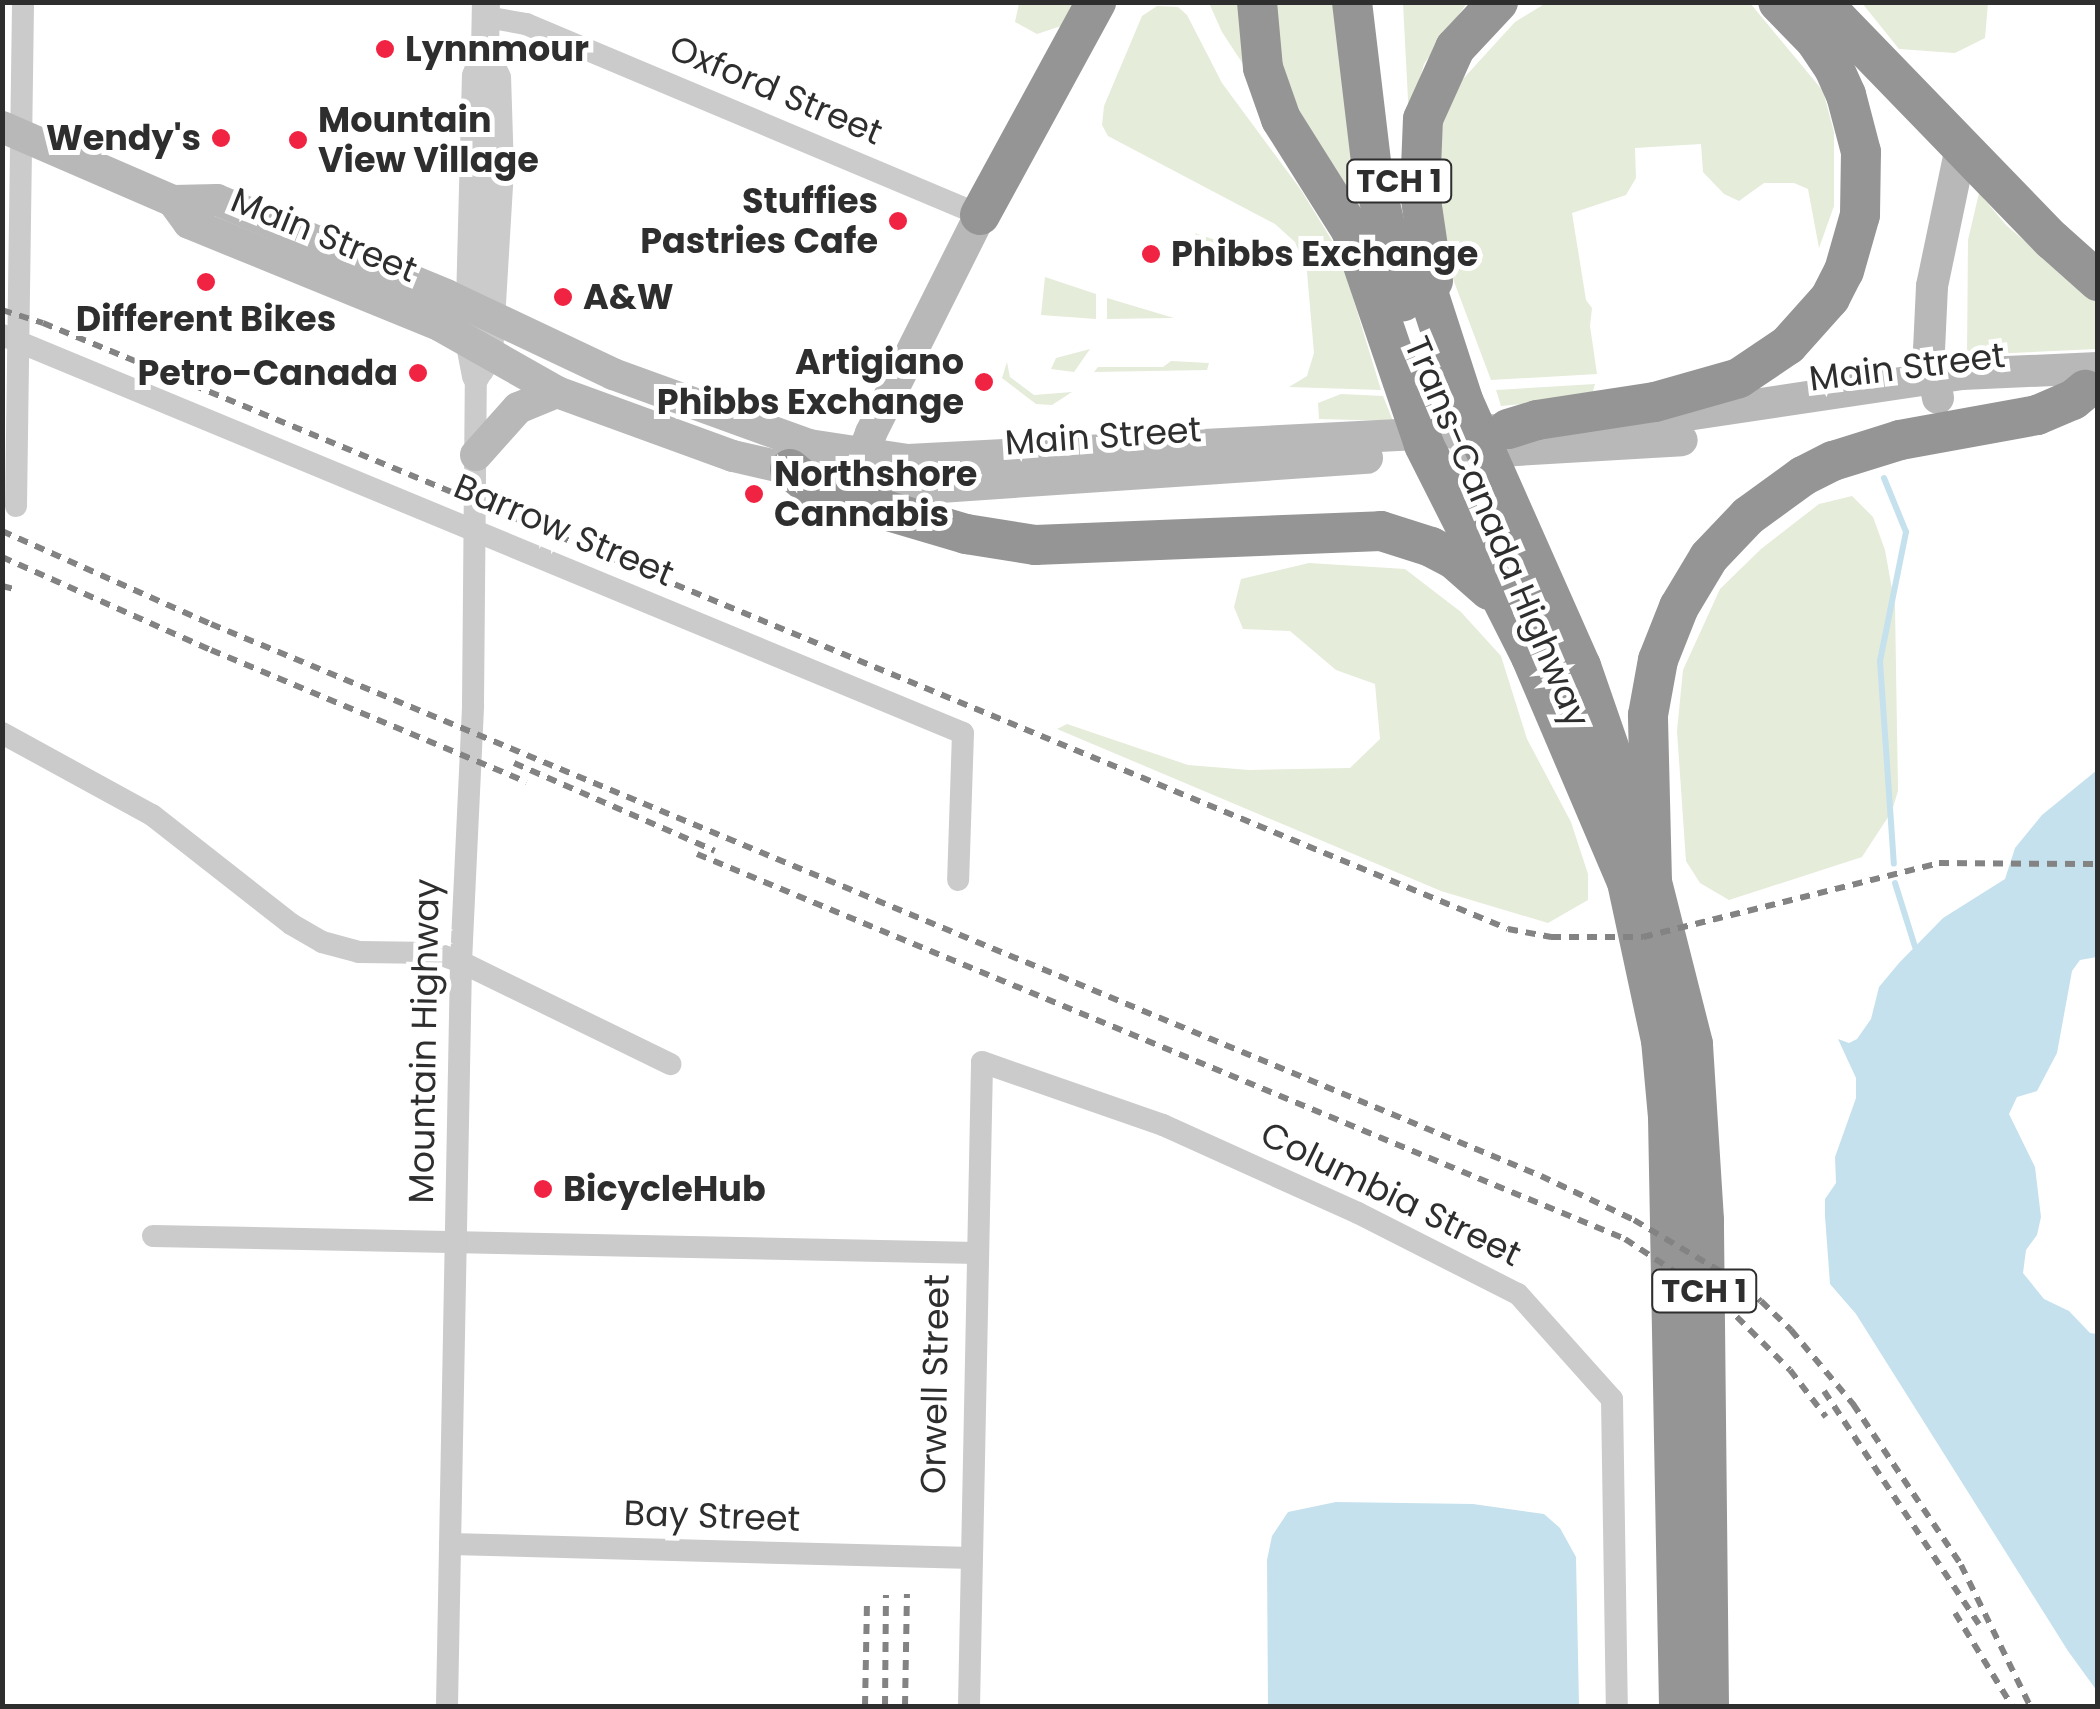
<!DOCTYPE html>
<html>
<head>
<meta charset="utf-8">
<style>
	body { margin:0 }
	#map { position:relative; width:2100px; height:1709px; overflow:hidden; background:#fff; font-family:Poppins,sans-serif }
	div>[style] { position:absolute }
	[style*='--x'] { left:calc(var(--x)*1px); top:calc(var(--y)*1px); width:calc(var(--w)*1px); rotate:calc(var(--a)*1deg) }
	.green>* { inset:0; background:#e5ecda }
	.water>* { inset:0; background:#c5e1ee }
	.stream>* { height:6px; margin:-3px; padding:0 3px; transform-origin:3px; border-radius:3px; background:#c5e1ee }
	.minor>* { height:22px; margin:-11px; padding:0 11px; transform-origin:11px; border-radius:11px; background:#cbcbcb }
	.tertiary>* { height:28px; margin:-14px; padding:0 14px; transform-origin:14px; border-radius:14px; background:#cbcbcb }
	.secondary>* { height:32px; margin:-16px; padding:0 16px; transform-origin:16px; border-radius:16px; background:#b8b8b8 }
	.motorway>* { height:40px; margin:-20px; padding:0 20px; transform-origin:20px; border-radius:20px; background:#959595 }
	.rail>* { height:6px; margin-top:-3px; transform-origin:0; background:repeating-linear-gradient(90deg,#838383 0 10px,transparent 0 18px) }
	.dots>* { width:28px; height:28px; translate:-50% -50%; box-sizing:border-box; border:5px solid #fff; border-radius:50% }
	span { translate:-50% -50%; white-space:nowrap; text-align:center; line-height:1.15; -webkit-text-stroke:10px #fff; paint-order:stroke }
	.shield-label span { padding:2px 8px; background:#fff; border:2px solid; border-radius:8px; -webkit-text-stroke-width:0 }
	.shield-label { font-size:32px; color:#2e2e2e; font-weight:700 }
	.poi-label { font-size:35px; color:#2e2e2e; font-weight:700 }
	.left { translate:0 -50%; text-align:left }
	.right { translate:-100% -50%; text-align:right }
	.street-label { font-size:35px; color:#2e2e2e }
	.frame { position:absolute; inset:0; border:5px solid #2e2e2e; pointer-events:none }
</style>
</head>
<body>
<div id="map">
	<div class="green">
		<i style="clip-path:polygon(1019px 3px,1075px 3px,1061px 26px,1037px 34px,1015px 22px)"></i>
		<i style="clip-path:polygon(1209px 3px,1245px 3px,1262px 93px,1222px 32px)"></i>
		<i style="clip-path:polygon(1272px 3px,1342px 3px,1381px 240px,1301px 114px,1279px 63px)"></i>
		<i style="clip-path:polygon(1403px 3px,1467px 3px,1424px 64px,1409px 119px)"></i>
		<i style="clip-path:polygon(1546px 3px,1750px 3px,1823px 91px,1834px 132px,1834px 206px,1819px 248px,1808px 189px,1794px 183px,1764px 183px,1739px 201px,1724px 194px,1703px 172px,1701px 144px,1635px 148px,1636px 178px,1626px 195px,1572px 213px,1586px 300px,1592px 308px,1590px 326px,1597px 374px,1491px 380px,1447px 263px,1435px 146px,1445px 109px,1462px 80px,1515px 22px)"></i>
		<i style="clip-path:polygon(1862px 3px,1988px 3px,1985px 38px,1955px 53px,1899px 49px)"></i>
		<i style="clip-path:polygon(1157px 6px,1178px 7px,1187px 15px,1222px 83px,1301px 190px,1339px 252px,1381px 390px,1289px 387px,1307px 376px,1314px 353px,1307px 272px,1295px 242px,1275px 224px,1108px 136px,1102px 125px,1104px 106px,1142px 16px)"></i>
		<i style="clip-path:polygon(1979px 193px,2006px 225px,2097px 303px,2097px 349px,1967px 355px,1968px 240px)"></i>
		<i style="clip-path:polygon(1195px 233px,1265px 257px,1272px 267px,1266px 271px,1205px 256px)"></i>
		<i style="clip-path:polygon(1045px 277px,1096px 294px,1096px 319px,1041px 315px)"></i>
		<i style="clip-path:polygon(1107px 298px,1174px 318px,1107px 319px)"></i>
		<i style="clip-path:polygon(1090px 349px,1074px 372px,1051px 369px,1056px 358px)"></i>
		<i style="clip-path:polygon(1171px 361px,1209px 363px,1207px 370px,1094px 372px,1098px 367px,1163px 367px)"></i>
		<i style="clip-path:polygon(1007px 362px,1010px 377px,1034px 395px,1072px 392px,1052px 405px,1036px 404px,1002px 378px)"></i>
		<i style="clip-path:polygon(1595px 384px,1591px 398px,1501px 406px,1496px 390px)"></i>
		<i style="clip-path:polygon(1341px 394px,1383px 396px,1393px 421px,1319px 419px,1318px 403px)"></i>
		<i style="clip-path:polygon(1852px 496px,1873px 517px,1885px 550px,1895px 606px,1898px 791px,1892px 811px,1862px 857px,1729px 900px,1700px 883px,1686px 861px,1677px 731px,1683px 670px,1720px 589px,1761px 549px,1819px 504px)"></i>
		<i style="clip-path:polygon(1309px 563px,1405px 569px,1461px 612px,1501px 656px,1527px 739px,1571px 822px,1588px 874px,1588px 900px,1548px 923px,1441px 891px,1057px 729px,1067px 724px,1188px 765px,1249px 770px,1350px 768px,1380px 739px,1375px 684px,1336px 670px,1290px 631px,1243px 629px,1234px 607px,1241px 579px)"></i>
	</div>
	<div class="water">
		<i style="clip-path:polygon(2097px 770px,2097px 957px,2080px 960px,2072px 971px,2057px 1053px,2037px 1091px,2017px 1097px,2009px 1114px,2035px 1167px,2041px 1217px,2037px 1235px,2026px 1250px,2023px 1273px,2044px 1299px,2069px 1311px,2090px 1333px,2097px 1334px,2097px 1691px,2068px 1651px,1856px 1314px,1830px 1284px,1825px 1216px,1825px 1199px,1836px 1183px,1835px 1157px,1856px 1098px,1856px 1078px,1838px 1039px,1849px 1043px,1857px 1039px,1871px 1019px,1879px 987px,1899px 963px,1943px 918px,2005px 879px,2015px 848px,2042px 815px)"></i>
		<i style="clip-path:polygon(1336px 1502px,1473px 1504px,1544px 1514px,1560px 1528px,1576px 1557px,1579px 1706px,1268px 1706px,1267px 1560px,1272px 1536px,1288px 1512px)"></i>
	</div>
	<div class="stream">
		<i style="--x:1884;--y:478;--w:58;--a:67.8"></i>
		<i style="--x:1906;--y:532;--w:132;--a:101.4"></i>
		<i style="--x:1880;--y:661;--w:203;--a:86.1"></i>
		<i style="--x:1895;--y:883;--w:67;--a:72.6"></i>
	</div>
	<div class="minor">
		<i style="--x:486;--y:17;--w:41;--a:9.9"></i>
		<i style="--x:526;--y:24;--w:493;--a:22.8"></i>
		<i style="--x:2;--y:335;--w:1040;--a:22.5"></i>
		<i style="--x:963;--y:733;--w:147;--a:91.9"></i>
		<i style="--x:16;--y:506;--w:504;--a:-89.2"></i>
		<i style="--x:2;--y:733;--w:171;--a:28.7"></i>
		<i style="--x:152;--y:815;--w:177;--a:38.1"></i>
		<i style="--x:291;--y:924;--w:36;--a:30"></i>
		<i style="--x:322;--y:942;--w:38;--a:15"></i>
		<i style="--x:359;--y:952;--w:77;--a:0.7"></i>
		<i style="--x:436;--y:953;--w:27;--a:20"></i>
		<i style="--x:461;--y:962;--w:233;--a:26"></i>
		<i style="--x:153;--y:1236;--w:824;--a:1.18"></i>
		<i style="--x:450;--y:1544;--w:522;--a:1.54"></i>
		<i style="--x:447;--y:1706;--w:744;--a:-88.92"></i>
		<i style="--x:461;--y:962;--w:257;--a:-87.3"></i>
		<i style="--x:473;--y:705;--w:329;--a:-89.5"></i>
		<i style="--x:969;--y:1706;--w:644;--a:-88.84"></i>
		<i style="--x:982;--y:1062;--w:192;--a:19.2"></i>
		<i style="--x:1163;--y:1125;--w:214;--a:24.3"></i>
		<i style="--x:1358;--y:1213;--w:179;--a:26.9"></i>
		<i style="--x:1518;--y:1294;--w:141;--a:48.2"></i>
		<i style="--x:1612;--y:1399;--w:307;--a:89.1"></i>
	</div>
	<div class="tertiary">
		<i style="--x:480;--y:370;--w:18;--a:-61"></i>
		<i style="--x:489;--y:354;--w:183;--a:-86.6"></i>
		<i style="--x:500;--y:171;--w:93;--a:-91.8"></i>
		<i style="--x:497;--y:78;--w:29;--a:-115"></i>
		<i style="--x:476;--y:376;--w:36;--a:-101"></i>
		<i style="--x:469;--y:341;--w:265;--a:-88.5"></i>
		<i style="--x:476;--y:76;--w:26;--a:-69"></i>
		<i style="--x:485;--y:52;--w:50;--a:-88.9"></i>
	</div>
	<div class="secondary">
		<i style="--x:2;--y:127;--w:186;--a:23.4"></i>
		<i style="--x:173;--y:201;--w:44;--a:-1.3"></i>
		<i style="--x:217;--y:200;--w:248;--a:22.5"></i>
		<i style="--x:446;--y:295;--w:185;--a:25.3"></i>
		<i style="--x:613;--y:374;--w:208;--a:19.9"></i>
		<i style="--x:809;--y:445;--w:100;--a:8.6"></i>
		<i style="--x:908;--y:460;--w:590;--a:-2.92"></i>
		<i style="--x:173;--y:201;--w:27;--a:54"></i>
		<i style="--x:189;--y:223;--w:272;--a:22.2"></i>
		<i style="--x:441;--y:326;--w:133;--a:29.6"></i>
		<i style="--x:557;--y:392;--w:187;--a:20"></i>
		<i style="--x:733;--y:456;--w:58;--a:12.8"></i>
		<i style="--x:790;--y:469;--w:64;--a:9.9"></i>
		<i style="--x:853;--y:480;--w:87;--a:4.6"></i>
		<i style="--x:940;--y:487;--w:428;--a:-3.9"></i>
		<i style="--x:1938;--y:398;--w:49;--a:-100.6"></i>
		<i style="--x:1929;--y:350;--w:64;--a:-87.3"></i>
		<i style="--x:1932;--y:286;--w:142;--a:-78.2"></i>
		<i style="--x:1620;--y:425;--w:346;--a:-8.5"></i>
		<i style="--x:1962;--y:374;--w:136;--a:-2.5"></i>
		<i style="--x:1466;--y:453;--w:216;--a:-3.4"></i>
		<i style="--x:476;--y:455;--w:63;--a:-48.2"></i>
		<i style="--x:518;--y:408;--w:42;--a:-22.3"></i>
		<i style="--x:870;--y:471;--w:18;--a:-112"></i>
		<i style="--x:863;--y:454;--w:22;--a:-69"></i>
		<i style="--x:871;--y:433;--w:244;--a:-63.4"></i>
	</div>
	<div class="motorway">
		<i style="--x:1257;--y:2;--w:66;--a:84.8"></i>
		<i style="--x:1263;--y:68;--w:54;--a:70.6"></i>
		<i style="--x:1281;--y:119;--w:131;--a:57.8"></i>
		<i style="--x:1351;--y:230;--w:227;--a:71.2"></i>
		<i style="--x:1424;--y:445;--w:237;--a:63.2"></i>
		<i style="--x:1531;--y:657;--w:245;--a:66.9"></i>
		<i style="--x:1627;--y:882;--w:162;--a:77.9"></i>
		<i style="--x:1661;--y:1040;--w:77;--a:84.8"></i>
		<i style="--x:1668;--y:1117;--w:589;--a:88.93"></i>
		<i style="--x:1352;--y:2;--w:169;--a:83.2"></i>
		<i style="--x:1372;--y:170;--w:135;--a:76.7"></i>
		<i style="--x:1821;--y:2;--w:332;--a:45.9"></i>
		<i style="--x:2052;--y:240;--w:62;--a:41.7"></i>
		<i style="--x:980;--y:215;--w:243;--a:-61.4"></i>
		<i style="--x:1416;--y:255;--w:152;--a:72"></i>
		<i style="--x:1463;--y:400;--w:291;--a:66.1"></i>
		<i style="--x:1581;--y:666;--w:168;--a:70.9"></i>
		<i style="--x:1433;--y:281;--w:89;--a:-98.4"></i>
		<i style="--x:1420;--y:193;--w:74;--a:-87.7"></i>
		<i style="--x:1423;--y:119;--w:78;--a:-65.7"></i>
		<i style="--x:1455;--y:48;--w:63;--a:-46.9"></i>
		<i style="--x:1508;--y:429;--w:30;--a:-17"></i>
		<i style="--x:1537;--y:420;--w:119;--a:-8.7"></i>
		<i style="--x:1655;--y:402;--w:87;--a:-15.9"></i>
		<i style="--x:1739;--y:378;--w:59;--a:-34"></i>
		<i style="--x:1788;--y:345;--w:63;--a:-48.2"></i>
		<i style="--x:1830;--y:298;--w:30;--a:-63"></i>
		<i style="--x:1844;--y:271;--w:58;--a:-74.1"></i>
		<i style="--x:1860;--y:215;--w:63;--a:-89.1"></i>
		<i style="--x:1861;--y:152;--w:59;--a:-104.7"></i>
		<i style="--x:1846;--y:95;--w:30;--a:-114"></i>
		<i style="--x:1834;--y:68;--w:32;--a:-124"></i>
		<i style="--x:1816;--y:41;--w:54;--a:-134.3"></i>
		<i style="--x:790;--y:469;--w:31;--a:40"></i>
		<i style="--x:814;--y:489;--w:159;--a:16.5"></i>
		<i style="--x:966;--y:534;--w:70;--a:9.1"></i>
		<i style="--x:1035;--y:545;--w:346;--a:-2.3"></i>
		<i style="--x:1381;--y:531;--w:52;--a:17.7"></i>
		<i style="--x:1431;--y:547;--w:26;--a:28"></i>
		<i style="--x:1454;--y:559;--w:47;--a:41.5"></i>
		<i style="--x:1709;--y:1706;--w:486;--a:-90.6"></i>
		<i style="--x:1704;--y:1220;--w:176;--a:-93.6"></i>
		<i style="--x:1693;--y:1044;--w:167;--a:-104.2"></i>
		<i style="--x:1652;--y:882;--w:167;--a:-91.4"></i>
		<i style="--x:1648;--y:715;--w:56;--a:-79.7"></i>
		<i style="--x:1658;--y:660;--w:57;--a:-68.4"></i>
		<i style="--x:1679;--y:607;--w:58;--a:-59"></i>
		<i style="--x:1709;--y:557;--w:57;--a:-46.4"></i>
		<i style="--x:1748;--y:516;--w:68;--a:-36"></i>
		<i style="--x:1803;--y:476;--w:34;--a:-27"></i>
		<i style="--x:1833;--y:461;--w:70;--a:-17.4"></i>
		<i style="--x:1900;--y:440;--w:139;--a:-10.3"></i>
		<i style="--x:2037;--y:415;--w:39;--a:-23"></i>
		<i style="--x:2073;--y:400;--w:16;--a:-40"></i>
	</div>
	<div class="rail">
		<i style="--x:2;--y:310;--w:43;--a:17.6"></i>
		<i style="--x:43;--y:323;--w:1585;--a:22.47"></i>
		<i style="--x:1508;--y:929;--w:44;--a:10.5"></i>
		<i style="--x:1551;--y:937;--w:92;--a:0"></i>
		<i style="--x:1643;--y:937;--w:305;--a:-14"></i>
		<i style="--x:1939;--y:863;--w:159;--a:0.4"></i>
		<i style="--x:2;--y:531;--w:229;--a:24"></i>
		<i style="--x:211;--y:624;--w:1440;--a:22.54"></i>
		<i style="--x:1541;--y:1176;--w:103;--a:25.3"></i>
		<i style="--x:1634;--y:1220;--w:112;--a:30.7"></i>
		<i style="--x:1730;--y:1277;--w:39;--a:38"></i>
		<i style="--x:1761;--y:1301;--w:42;--a:44"></i>
		<i style="--x:1791;--y:1330;--w:97;--a:50"></i>
		<i style="--x:1853;--y:1404;--w:194;--a:56.1"></i>
		<i style="--x:1961;--y:1565;--w:157;--a:63.9"></i>
		<i style="--x:2;--y:557;--w:229;--a:24"></i>
		<i style="--x:211;--y:650;--w:342;--a:22.7"></i>
		<i style="--x:2;--y:586;--w:12;--a:14"></i>
		<i style="--x:514;--y:763;--w:219;--a:23.6"></i>
		<i style="--x:697;--y:854;--w:1005;--a:22.53"></i>
		<i style="--x:1625;--y:1239;--w:118;--a:33.3"></i>
		<i style="--x:1724;--y:1304;--w:93;--a:45"></i>
		<i style="--x:1790;--y:1370;--w:59;--a:52.5"></i>
		<i style="--x:1824;--y:1391;--w:280;--a:56.4"></i>
		<i style="--x:1955;--y:1613;--w:109;--a:58.5"></i>
		<i style="--x:865;--y:1706;--w:105;--a:-88.9"></i>
		<i style="--x:885;--y:1706;--w:111;--a:-89.5"></i>
		<i style="--x:905;--y:1706;--w:112;--a:-89"></i>
	</div>
	<div class="dots">
		<i style="left:385px;top:49px;background:#f12343"></i>
		<i style="left:221px;top:138px;background:#f12343"></i>
		<i style="left:298px;top:140px;background:#f12343"></i>
		<i style="left:898px;top:221px;background:#f12343"></i>
		<i style="left:1151px;top:254px;background:#f12343"></i>
		<i style="left:206px;top:282px;background:#f12343"></i>
		<i style="left:563px;top:297px;background:#f12343"></i>
		<i style="left:418px;top:373px;background:#f12343"></i>
		<i style="left:984px;top:382px;background:#f12343"></i>
		<i style="left:754px;top:494px;background:#f12343"></i>
		<i style="left:543px;top:1189px;background:#f12343"></i>
	</div>
	<div class="shield-label">
		<span style="left:1399px;top:181px">TCH 1</span>
		<span style="left:1704px;top:1291px">TCH 1</span>
	</div>
	<div class="poi-label">
		<span class="left" style="left:405px;top:49px">Lynnmour</span>
		<span class="left" style="left:318px;top:140px">Mountain<br>View Village</span>
		<span class="right" style="left:201px;top:138px">Wendy's</span>
		<span class="right" style="left:878px;top:221px">Stuffies<br>Pastries Cafe</span>
		<span class="left" style="left:1171px;top:254px">Phibbs Exchange</span>
		<span class="left" style="left:583px;top:297px">A&amp;W</span>
		<span style="left:206px;top:319px">Different Bikes</span>
		<span class="right" style="left:964px;top:382px">Artigiano<br>Phibbs Exchange</span>
		<span class="right" style="left:398px;top:373px">Petro-Canada</span>
		<span class="left" style="left:774px;top:494px">Northshore<br>Cannabis</span>
		<span class="left" style="left:563px;top:1189px">BicycleHub</span>
	</div>
	<div class="street-label">
		<span style="left:776px;top:90px;rotate:23deg">Oxford Street</span>
		<span style="left:324px;top:235px;rotate:22deg">Main Street</span>
		<span style="left:1907px;top:367px;rotate:-7deg">Main Street</span>
		<span style="left:1103px;top:436px;rotate:-4deg">Main Street</span>
		<span style="left:564px;top:530px;rotate:23deg">Barrow Street</span>
		<span style="left:1497px;top:532px;rotate:67deg">Trans-Canada Highway</span>
		<span style="left:424px;top:1041px;rotate:-89deg">Mountain Highway</span>
		<span style="left:1391px;top:1194px;rotate:26deg">Columbia Street</span>
		<span style="left:935px;top:1384px;rotate:-89deg">Orwell Street</span>
		<span style="left:712px;top:1516px;rotate:2deg">Bay Street</span>
	</div>
	<div class="frame"></div>
</div>
</body>
</html>
